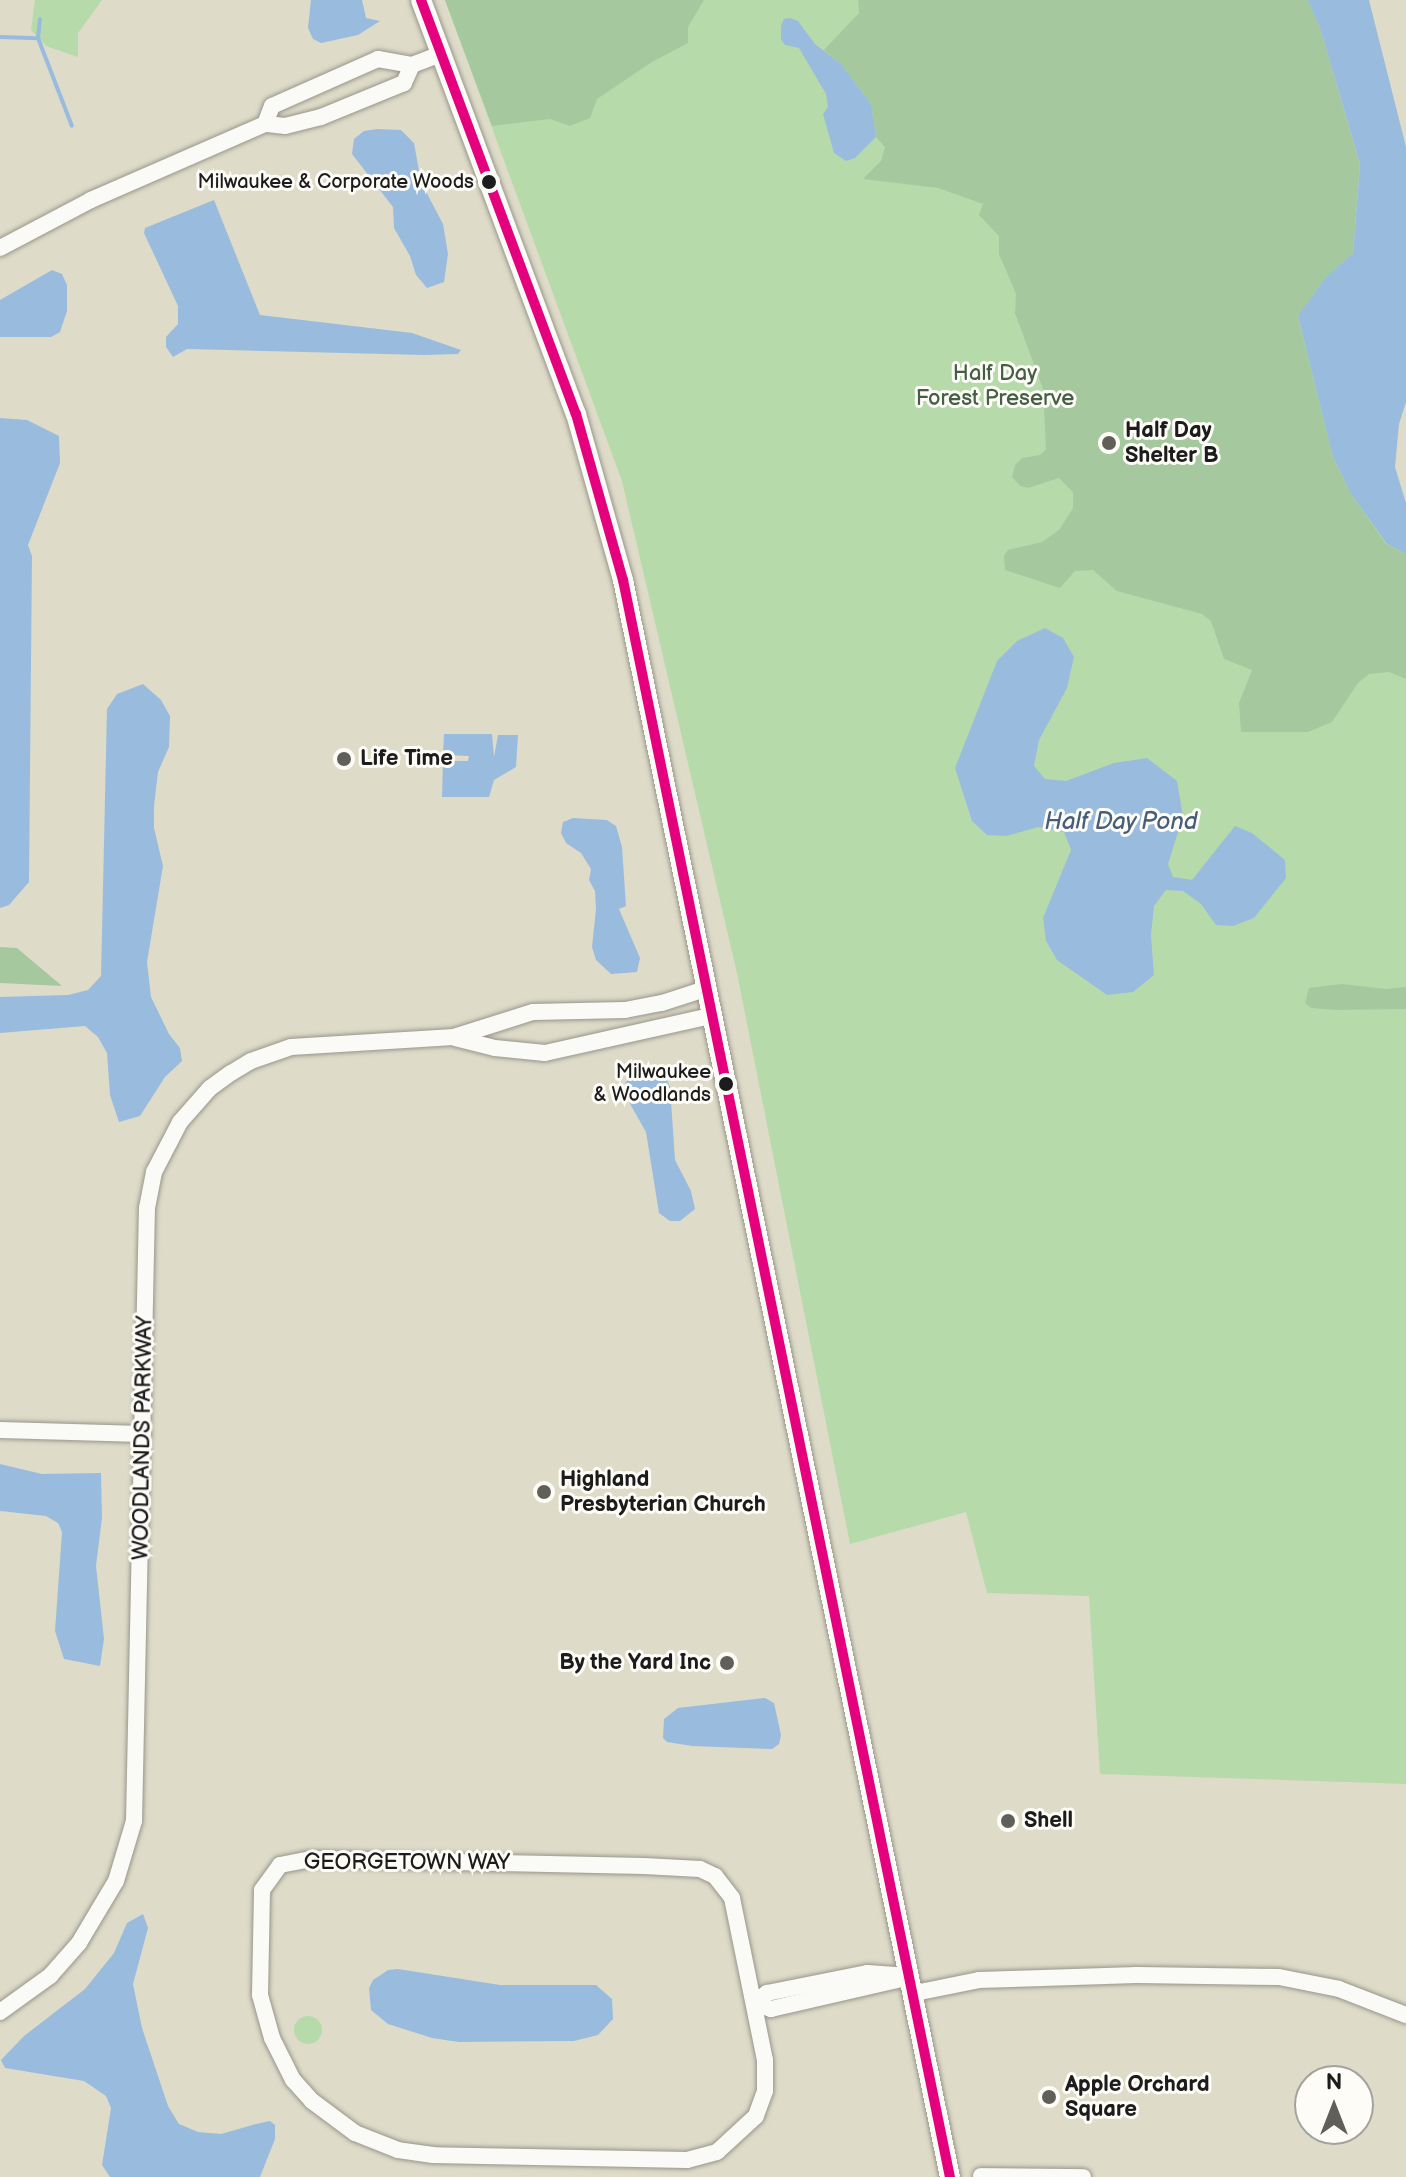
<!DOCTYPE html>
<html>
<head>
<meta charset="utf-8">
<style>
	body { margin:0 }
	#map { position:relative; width:1406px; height:2177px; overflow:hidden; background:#dedbc8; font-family:"Balsamiq Sans",sans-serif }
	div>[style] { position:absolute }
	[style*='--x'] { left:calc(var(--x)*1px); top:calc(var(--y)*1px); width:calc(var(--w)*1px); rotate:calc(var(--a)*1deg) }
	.green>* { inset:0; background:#b6daaa }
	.round { border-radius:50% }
	.forest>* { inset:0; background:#a6c89e }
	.water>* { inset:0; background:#99bcde }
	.stream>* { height:4px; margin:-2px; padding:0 2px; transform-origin:2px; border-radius:2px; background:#99bcde }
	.roads { filter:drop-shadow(0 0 2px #98968c) drop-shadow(0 0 2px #98968c) }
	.minor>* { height:16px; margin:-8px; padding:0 8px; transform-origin:8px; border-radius:8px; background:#fafaf7 }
	.major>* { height:20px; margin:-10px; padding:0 10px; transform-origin:10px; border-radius:10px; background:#fafaf7 }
	.bus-1>* { height:10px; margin:-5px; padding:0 5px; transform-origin:5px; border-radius:5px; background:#e5007d }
	.dots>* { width:22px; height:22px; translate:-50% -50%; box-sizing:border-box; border:4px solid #fdfcf7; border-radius:50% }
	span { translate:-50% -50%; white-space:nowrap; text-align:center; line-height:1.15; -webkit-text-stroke:6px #fdfcf7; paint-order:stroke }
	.bus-label { font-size:20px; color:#1c1c1c }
	.right { translate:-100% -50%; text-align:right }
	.park-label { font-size:22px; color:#465e45 }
	.poi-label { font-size:22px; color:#1c1c1c; font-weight:700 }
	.left { translate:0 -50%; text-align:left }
	.street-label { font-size:22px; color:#1c1c1c }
	.water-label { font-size:24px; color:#475e78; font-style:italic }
	.north { position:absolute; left:1294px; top:2065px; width:80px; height:80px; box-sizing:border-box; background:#fdfcf7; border:2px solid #a3a29f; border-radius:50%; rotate:0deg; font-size:22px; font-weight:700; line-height:32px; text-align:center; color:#1c1c1c }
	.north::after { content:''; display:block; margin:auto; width:28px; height:36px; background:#605f58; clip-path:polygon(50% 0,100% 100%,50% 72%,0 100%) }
</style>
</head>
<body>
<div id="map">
	<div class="green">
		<i style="clip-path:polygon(35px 0,102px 0,78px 33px,78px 57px,46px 46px,31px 30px)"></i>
		<i style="clip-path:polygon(445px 0,1325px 0,1370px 469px,1406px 524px,1406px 1784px,1100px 1774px,1089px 1596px,987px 1593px,966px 1512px,850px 1544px,737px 973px,622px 481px)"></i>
		<i class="round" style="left:294px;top:2016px;width:28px;height:28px"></i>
	</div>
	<div class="forest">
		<i style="clip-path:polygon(445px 0,704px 0,688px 27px,688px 43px,652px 62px,597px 99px,590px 118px,570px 126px,550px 119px,492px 126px)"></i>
		<i style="clip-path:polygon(858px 0,1308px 0,1321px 31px,1360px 164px,1353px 253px,1325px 278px,1298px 317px,1333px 457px,1351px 494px,1386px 544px,1406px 554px,1406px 679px,1389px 672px,1369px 674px,1358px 683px,1332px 722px,1308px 732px,1241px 732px,1239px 703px,1252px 670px,1224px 659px,1211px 621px,1202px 614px,1117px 591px,1093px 570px,1075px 571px,1060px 588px,1005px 570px,1004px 556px,1008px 550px,1042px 542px,1059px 530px,1073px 508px,1073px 492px,1059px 478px,1028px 488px,1020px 486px,1012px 477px,1015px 465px,1022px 458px,1040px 455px,1046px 449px,1043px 389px,1015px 313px,1016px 294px,999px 254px,999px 236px,979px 215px,983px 204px,938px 188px,863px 179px,881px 161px,885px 147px,876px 137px,871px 104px,840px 63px,824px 50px,859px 13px)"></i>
		<i style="clip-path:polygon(0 947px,17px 948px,62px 986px,0 983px)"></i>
		<i style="clip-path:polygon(1342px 984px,1386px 989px,1406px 987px,1406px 1009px,1336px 1010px,1311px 1008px,1305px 1003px,1309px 988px)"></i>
	</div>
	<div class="water">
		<i style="clip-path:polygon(311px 0,362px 0,366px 18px,380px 21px,358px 35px,321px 43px,313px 39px,308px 28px)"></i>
		<i style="clip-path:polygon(1308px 0,1369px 0,1406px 147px,1406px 402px,1399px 424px,1395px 467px,1406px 503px,1406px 554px,1387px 544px,1351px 494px,1333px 457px,1298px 316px,1325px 278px,1353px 253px,1360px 164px,1321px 31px)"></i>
		<i style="clip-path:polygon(790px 18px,798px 21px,815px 44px,840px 63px,871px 104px,876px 137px,855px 158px,846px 161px,834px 153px,823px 114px,828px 107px,826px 94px,799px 48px,785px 45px,781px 39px,781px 26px,784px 19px)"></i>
		<i style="clip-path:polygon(377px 129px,401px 130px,414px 143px,421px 182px,443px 224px,448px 254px,444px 282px,427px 288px,416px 275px,410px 256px,394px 228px,393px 207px,352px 154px,354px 139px,364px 131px)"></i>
		<i style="clip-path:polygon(214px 200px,260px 315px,412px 333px,461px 350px,458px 354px,424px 355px,187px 349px,173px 357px,166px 347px,166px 337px,178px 324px,178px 306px,144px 233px,145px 228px)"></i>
		<i style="clip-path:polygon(52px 270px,62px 274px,67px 285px,67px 311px,60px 332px,51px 337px,0 337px,0 300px)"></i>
		<i style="clip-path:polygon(0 418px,27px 420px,59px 436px,60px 463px,28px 545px,32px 556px,29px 882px,9px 905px,0 908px)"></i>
		<i style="clip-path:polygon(1045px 628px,1063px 638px,1074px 657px,1067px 688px,1039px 740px,1034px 766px,1045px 779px,1066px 781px,1114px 763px,1147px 758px,1177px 781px,1183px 816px,1168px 864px,1173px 877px,1192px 880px,1235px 826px,1252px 833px,1285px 860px,1286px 878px,1254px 918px,1233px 926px,1216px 925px,1201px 904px,1183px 891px,1166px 890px,1154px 906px,1151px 935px,1154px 975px,1133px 992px,1107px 995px,1057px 960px,1046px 941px,1043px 918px,1071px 850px,1064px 832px,1038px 827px,1006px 836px,987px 835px,972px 821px,955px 768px,997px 661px,1017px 641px)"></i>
		<i style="clip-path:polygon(143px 684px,161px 700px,170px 716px,169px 747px,158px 772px,154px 806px,154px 828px,163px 866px,147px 962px,151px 997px,169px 1034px,180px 1048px,182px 1061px,165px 1077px,140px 1116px,119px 1122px,110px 1095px,107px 1053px,98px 1037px,85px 1026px,0 1033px,0 997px,68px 995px,88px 990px,101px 976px,107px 709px,117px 694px)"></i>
		<i style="clip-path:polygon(444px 734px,492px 734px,494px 757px,498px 735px,518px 735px,516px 767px,494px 780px,489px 797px,442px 797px,443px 761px,468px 761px,469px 756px,443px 755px)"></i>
		<i style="clip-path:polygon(573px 818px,607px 820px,616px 826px,622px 847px,626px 906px,619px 909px,640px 958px,637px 972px,611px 974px,596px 960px,592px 947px,596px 909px,595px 891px,589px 880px,591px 869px,581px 853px,566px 843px,561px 833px,563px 822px)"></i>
		<i style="clip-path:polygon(651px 1068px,663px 1074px,670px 1086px,675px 1160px,691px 1191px,695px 1209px,680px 1221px,670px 1221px,659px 1213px,646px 1132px,629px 1102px,625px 1083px,639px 1069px)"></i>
		<i style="clip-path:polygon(0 1464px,42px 1474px,101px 1473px,102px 1518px,96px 1566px,104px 1639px,100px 1666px,64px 1659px,55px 1631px,62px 1532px,58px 1523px,46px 1516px,0 1511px)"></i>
		<i style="clip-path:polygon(765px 1698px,774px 1703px,781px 1735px,779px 1744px,772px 1749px,692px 1746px,667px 1742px,663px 1738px,664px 1719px,678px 1708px)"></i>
		<i style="clip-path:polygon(143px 1914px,148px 1928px,133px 1984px,142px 2028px,168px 2106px,179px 2124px,198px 2132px,221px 2134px,256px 2124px,270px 2121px,275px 2125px,275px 2139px,260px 2177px,110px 2177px,102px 2165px,111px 2108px,106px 2096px,84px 2081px,5px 2068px,1px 2060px,24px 2036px,85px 1989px,114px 1953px,127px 1923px)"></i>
		<i style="clip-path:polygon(398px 1969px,500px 1985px,596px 1985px,612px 1999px,613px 2019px,598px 2035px,574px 2041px,459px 2042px,432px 2038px,388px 2024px,371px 2010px,369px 1988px,373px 1980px,388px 1970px)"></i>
	</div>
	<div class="stream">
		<i style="--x:40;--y:19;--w:19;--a:96"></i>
		<i style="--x:38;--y:38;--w:94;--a:68.9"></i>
		<i style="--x:0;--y:37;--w:38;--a:2"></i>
	</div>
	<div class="roads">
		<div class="minor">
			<i style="--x:412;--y:65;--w:20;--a:114"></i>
			<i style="--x:404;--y:83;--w:90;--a:157.7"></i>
			<i style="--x:321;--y:117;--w:37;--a:166"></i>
			<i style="--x:285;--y:126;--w:20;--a:-174"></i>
			<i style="--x:265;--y:124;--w:19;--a:-69"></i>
			<i style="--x:272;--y:106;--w:116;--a:-23.9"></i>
			<i style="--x:378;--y:59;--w:35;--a:10"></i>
			<i style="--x:412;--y:65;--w:30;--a:-21"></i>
			<i style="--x:0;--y:248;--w:103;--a:-27.8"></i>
			<i style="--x:91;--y:200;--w:190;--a:-23.6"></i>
			<i style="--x:455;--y:1038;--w:41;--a:14"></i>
			<i style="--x:495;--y:1048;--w:50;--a:5.7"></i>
			<i style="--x:545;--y:1053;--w:170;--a:-12.6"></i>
			<i style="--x:0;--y:1430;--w:143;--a:1.6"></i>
			<i style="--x:310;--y:1859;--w:334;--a:1.2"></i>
			<i style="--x:644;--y:1866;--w:56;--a:3.1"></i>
			<i style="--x:700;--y:1869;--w:17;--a:25"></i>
			<i style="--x:715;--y:1876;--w:28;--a:52"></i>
			<i style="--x:732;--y:1898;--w:165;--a:78.5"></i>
			<i style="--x:765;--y:2060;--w:31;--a:90"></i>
			<i style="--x:765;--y:2091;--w:27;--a:110"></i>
			<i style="--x:756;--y:2116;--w:53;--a:137.3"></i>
			<i style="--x:717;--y:2152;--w:31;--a:165"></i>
			<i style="--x:687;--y:2160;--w:254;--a:-178.9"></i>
			<i style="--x:433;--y:2155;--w:35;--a:-172"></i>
			<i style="--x:398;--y:2150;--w:46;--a:-158.4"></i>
			<i style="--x:355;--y:2133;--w:54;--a:-143.3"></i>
			<i style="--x:312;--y:2101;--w:28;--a:-132"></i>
			<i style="--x:293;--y:2080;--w:47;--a:-116.6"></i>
			<i style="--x:272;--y:2038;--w:45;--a:-105.6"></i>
			<i style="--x:260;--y:1995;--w:105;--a:-88.9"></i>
			<i style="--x:262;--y:1890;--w:31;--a:-54"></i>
			<i style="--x:280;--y:1865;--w:31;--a:-11"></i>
			<i style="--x:915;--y:1993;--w:65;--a:-11.5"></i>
			<i style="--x:979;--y:1980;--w:158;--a:-1.8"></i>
			<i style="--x:1137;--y:1975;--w:142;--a:0.8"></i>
			<i style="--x:1279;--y:1977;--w:61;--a:11.3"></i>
			<i style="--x:1339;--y:1989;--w:72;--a:21.2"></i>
			<i style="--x:755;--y:2003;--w:16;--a:-40"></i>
			<i style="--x:767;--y:1993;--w:102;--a:-11.3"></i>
			<i style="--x:867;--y:1973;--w:43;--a:4"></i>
			<i style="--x:755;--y:2003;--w:17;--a:21"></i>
			<i style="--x:771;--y:2009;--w:133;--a:-13"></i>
			<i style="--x:0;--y:2012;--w:62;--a:-35.8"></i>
			<i style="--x:50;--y:1976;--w:44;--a:-48.7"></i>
			<i style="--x:79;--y:1943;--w:72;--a:-59.2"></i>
			<i style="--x:116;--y:1881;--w:63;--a:-73.3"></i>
			<i style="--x:134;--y:1821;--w:613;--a:-88.79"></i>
			<i style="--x:147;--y:1208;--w:37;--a:-79"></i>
			<i style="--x:154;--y:1172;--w:56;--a:-62.5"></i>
			<i style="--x:180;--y:1122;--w:45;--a:-48.6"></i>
			<i style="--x:210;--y:1088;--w:26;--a:-36"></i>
			<i style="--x:231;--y:1073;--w:23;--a:-31"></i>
			<i style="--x:251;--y:1061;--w:42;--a:-19.3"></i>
			<i style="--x:291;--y:1047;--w:163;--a:-3.5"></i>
			<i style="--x:454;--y:1037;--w:83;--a:-17.6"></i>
			<i style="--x:533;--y:1012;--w:92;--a:-1.2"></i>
			<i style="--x:625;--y:1010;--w:38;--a:-11"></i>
			<i style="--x:662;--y:1003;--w:45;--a:-18"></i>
			<i style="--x:981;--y:2176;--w:102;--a:0.6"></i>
		</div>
		<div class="major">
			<i style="--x:421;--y:0;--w:442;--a:69.5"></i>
			<i style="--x:576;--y:414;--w:173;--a:74.2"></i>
			<i style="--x:623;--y:580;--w:1630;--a:78.43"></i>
		</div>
	</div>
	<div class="bus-1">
		<i style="--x:421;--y:0;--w:442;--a:69.5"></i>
		<i style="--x:576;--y:414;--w:173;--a:74.2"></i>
		<i style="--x:623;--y:580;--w:1630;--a:78.43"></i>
	</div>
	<div class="dots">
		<i style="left:489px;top:182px;background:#1c1c1c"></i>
		<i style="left:1109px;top:443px;background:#605f58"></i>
		<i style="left:344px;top:759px;background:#605f58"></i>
		<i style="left:726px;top:1084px;background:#1c1c1c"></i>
		<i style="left:544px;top:1492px;background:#605f58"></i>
		<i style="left:727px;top:1663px;background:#605f58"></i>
		<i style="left:1008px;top:1821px;background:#605f58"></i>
		<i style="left:1049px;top:2097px;background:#605f58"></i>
	</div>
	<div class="bus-label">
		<span class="right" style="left:474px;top:182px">Milwaukee &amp; Corporate Woods</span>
		<span class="right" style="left:711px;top:1084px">Milwaukee<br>&amp; Woodlands</span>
	</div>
	<div class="park-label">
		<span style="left:995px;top:386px">Half Day<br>Forest Preserve</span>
	</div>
	<div class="poi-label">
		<span class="left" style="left:1125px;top:443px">Half Day<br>Shelter B</span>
		<span class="left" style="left:360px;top:759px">Life Time</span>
		<span class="left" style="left:560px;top:1492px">Highland<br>Presbyterian Church</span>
		<span class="right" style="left:711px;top:1663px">By the Yard Inc</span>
		<span class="left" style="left:1024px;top:1821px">Shell</span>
		<span class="left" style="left:1065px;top:2097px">Apple Orchard<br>Square</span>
	</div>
	<div class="street-label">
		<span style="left:143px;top:1438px;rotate:-89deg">WOODLANDS PARKWAY</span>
		<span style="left:407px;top:1863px">GEORGETOWN WAY</span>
	</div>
	<div class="water-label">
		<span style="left:1121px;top:822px">Half Day Pond</span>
	</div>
	<div class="north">N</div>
</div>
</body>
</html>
